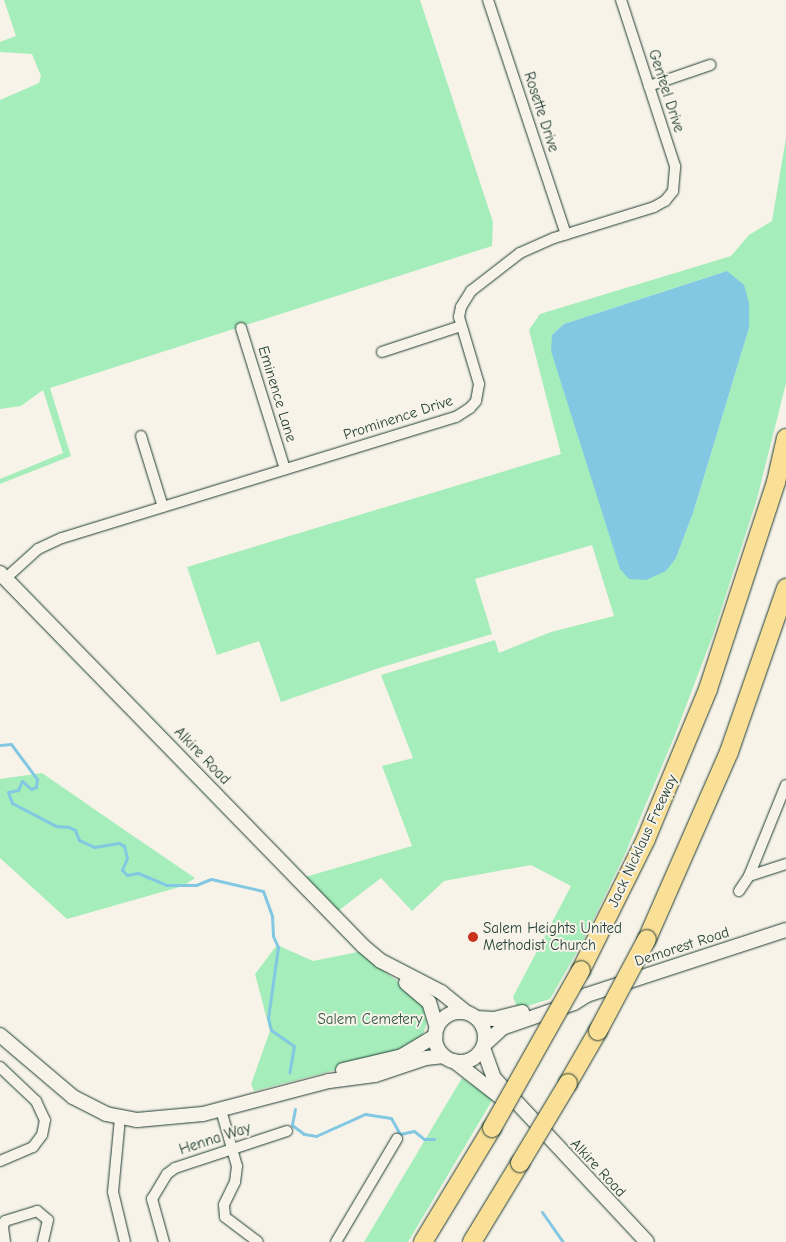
<!DOCTYPE html>
<html>
<head>
<meta charset="utf-8">
<style>
	body { margin:0 }
	#map { position:relative; width:786px; height:1242px; overflow:hidden; background:#f7f3e8; font-family:"Comic Neue",sans-serif }
	div>[style] { position:absolute }
	[style*='--x'] { left:calc(var(--x)*1px); top:calc(var(--y)*1px); width:calc(var(--w)*1px); rotate:calc(var(--a)*1deg) }
	.green>* { inset:0; background:#a5edba }
	.water>* { inset:0; background:#82c8e3 }
	.stream>* { height:3px; margin:-1.5px; padding:0 1.5px; transform-origin:1.5px; border-radius:1.5px; background:#82c8e3 }
	.roads { filter:drop-shadow(0 0 1px #1f3d34) drop-shadow(0 0 1px #1f3d34) }
	.street>* { height:10px; margin:-5px; padding:0 5px; transform-origin:5px; border-radius:5px; background:#f7f3e8 }
	.secondary>* { height:14px; margin:-7px; padding:0 7px; transform-origin:7px; border-radius:7px; background:#f7f3e8 }
	.secondary>.ring { margin:-7px; padding:0; box-sizing:content-box; background:none; border:14px solid #f7f3e8; border-radius:50% }
	.highway>* { height:18px; margin:-9px; padding:0 9px; transform-origin:9px; border-radius:9px; background:#fadf96 }
	.bridges { filter:drop-shadow(0 0 1px #1f3d34) drop-shadow(0 0 1px #1f3d34) }
	.highway-bridge>* { height:18px; margin:-9px; padding:0 9px; transform-origin:9px; border-radius:9px; background:#fadf96 }
	.dots>* { width:14px; height:14px; translate:-50% -50%; box-sizing:border-box; border:2px solid #f7f3e8; border-radius:50% }
	span { translate:-50% -50%; white-space:nowrap; text-align:center; line-height:1.15; -webkit-text-stroke:4px #f7f3e8; paint-order:stroke }
	.street-label { font-size:15px; color:#1f3d34 }
	.poi-label { font-size:15px; color:#1f3d34 }
	.left { translate:0 -50%; text-align:left }
	.park-label { font-size:15px; color:#335748 }
</style>
</head>
<body>
<div id="map">
	<div class="green">
		<i style="clip-path:polygon(4px 0,420px 0,493px 222px,492px 246px,50px 388px,71px 456px,0 484px,0 479px,63px 453px,43px 390px,21px 406px,0 409px,0 100px,39px 83px,41px 76px,32px 54px,0 52px,0 42px,16px 36px)"></i>
		<i style="clip-path:polygon(evenodd,786px 138px,786px 383px,757px 499px,713px 635px,675px 735px,625px 854px,581px 945px,550px 999px,518px 1009px,513px 997px,571px 886px,531px 865px,444px 881px,412px 911px,381px 878px,338px 911px,305px 877px,412px 846px,382px 766px,413px 758px,381px 675px,495px 640px,499px 653px,551px 632px,614px 616px,592px 545px,475px 579px,492px 634px,379px 668px,281px 702px,259px 641px,217px 655px,187px 567px,561px 454px,529px 330px,540px 314px,731px 256px,749px 235px,772px 221px,786px 138px,727px 271px,749px 328px,693px 513px,676px 558px,620px 568px,552px 351px,552px 335px,564px 324px,727px 271px)"></i>
		<i style="clip-path:polygon(42px 773px,123px 829px,195px 878px,183px 886px,67px 919px,0 858px,0 779px)"></i>
		<i style="clip-path:polygon(277px 945px,313px 961px,358px 952px,411px 991px,423px 1006px,427px 1022px,423px 1034px,410px 1047px,386px 1057px,254px 1091px,251px 1084px,270px 1031px,255px 974px)"></i>
		<i style="clip-path:polygon(462px 1078px,493px 1099px,408px 1242px,364px 1242px)"></i>
	</div>
	<div class="water">
		<i style="clip-path:polygon(727px 271px,744px 285px,749px 303px,749px 328px,693px 513px,676px 558px,666px 571px,646px 580px,629px 579px,620px 569px,551px 351px,552px 335px,564px 324px)"></i>
	</div>
	<div class="stream">
		<i style="--x:0;--y:745;--w:11;--a:-5"></i>
		<i style="--x:11;--y:744;--w:44;--a:53.4"></i>
		<i style="--x:37;--y:779;--w:8;--a:97"></i>
		<i style="--x:36;--y:787;--w:5;--a:158"></i>
		<i style="--x:31;--y:789;--w:12;--a:-138"></i>
		<i style="--x:22;--y:781;--w:10;--a:114"></i>
		<i style="--x:18;--y:790;--w:10;--a:169"></i>
		<i style="--x:8;--y:792;--w:12;--a:70"></i>
		<i style="--x:12;--y:803;--w:50;--a:27.6"></i>
		<i style="--x:56;--y:826;--w:13;--a:4"></i>
		<i style="--x:69;--y:827;--w:7;--a:27"></i>
		<i style="--x:75;--y:830;--w:11;--a:68"></i>
		<i style="--x:79;--y:840;--w:17;--a:25"></i>
		<i style="--x:94;--y:847;--w:25;--a:-9"></i>
		<i style="--x:119;--y:843;--w:6;--a:31"></i>
		<i style="--x:124;--y:846;--w:12;--a:76"></i>
		<i style="--x:127;--y:858;--w:13;--a:113"></i>
		<i style="--x:122;--y:870;--w:7;--a:45"></i>
		<i style="--x:127;--y:875;--w:11;--a:-10"></i>
		<i style="--x:138;--y:873;--w:30;--a:23"></i>
		<i style="--x:166;--y:885;--w:30;--a:0"></i>
		<i style="--x:196;--y:885;--w:16;--a:-22"></i>
		<i style="--x:211;--y:879;--w:53;--a:13"></i>
		<i style="--x:263;--y:891;--w:27;--a:70"></i>
		<i style="--x:272;--y:916;--w:20;--a:87"></i>
		<i style="--x:273;--y:936;--w:12;--a:66"></i>
		<i style="--x:278;--y:947;--w:72;--a:98"></i>
		<i style="--x:268;--y:1018;--w:12;--a:76"></i>
		<i style="--x:271;--y:1030;--w:28;--a:35"></i>
		<i style="--x:294;--y:1046;--w:27;--a:100"></i>
		<i style="--x:295;--y:1109;--w:16;--a:101"></i>
		<i style="--x:292;--y:1125;--w:15;--a:37"></i>
		<i style="--x:304;--y:1134;--w:12;--a:9"></i>
		<i style="--x:316;--y:1136;--w:54;--a:-24.2"></i>
		<i style="--x:365;--y:1114;--w:26;--a:9"></i>
		<i style="--x:391;--y:1118;--w:18;--a:61"></i>
		<i style="--x:400;--y:1134;--w:14;--a:-12"></i>
		<i style="--x:414;--y:1131;--w:13;--a:39"></i>
		<i style="--x:424;--y:1139;--w:10;--a:0"></i>
		<i style="--x:542;--y:1212;--w:37;--a:55"></i>
	</div>
	<div class="roads">
		<div class="street">
			<i style="--x:488;--y:0;--w:247;--a:71.6"></i>
			<i style="--x:649;--y:86;--w:65;--a:-19"></i>
			<i style="--x:241;--y:328;--w:148;--a:72.7"></i>
			<i style="--x:382;--y:352;--w:83;--a:-18.2"></i>
			<i style="--x:141;--y:436;--w:74;--a:72.8"></i>
			<i style="--x:6;--y:578;--w:43;--a:-42.2"></i>
			<i style="--x:38;--y:549;--w:26;--a:-25"></i>
			<i style="--x:62;--y:538;--w:412;--a:-17.1"></i>
			<i style="--x:456;--y:417;--w:17;--a:-33"></i>
			<i style="--x:470;--y:408;--w:9;--a:-49"></i>
			<i style="--x:476;--y:401;--w:17;--a:-80"></i>
			<i style="--x:479;--y:384;--w:70;--a:-106.6"></i>
			<i style="--x:459;--y:317;--w:10;--a:-79"></i>
			<i style="--x:461;--y:307;--w:19;--a:-58"></i>
			<i style="--x:471;--y:291;--w:62;--a:-37.8"></i>
			<i style="--x:520;--y:253;--w:37;--a:-24"></i>
			<i style="--x:554;--y:238;--w:105;--a:-17.2"></i>
			<i style="--x:654;--y:207;--w:13;--a:-29"></i>
			<i style="--x:665;--y:201;--w:13;--a:-51"></i>
			<i style="--x:673;--y:191;--w:25;--a:-85"></i>
			<i style="--x:675;--y:166;--w:175;--a:-108"></i>
			<i style="--x:749;--y:876;--w:39;--a:-18"></i>
			<i style="--x:739;--y:891;--w:18;--a:-56"></i>
			<i style="--x:749;--y:876;--w:98;--a:-67.9"></i>
			<i style="--x:0;--y:1067;--w:50;--a:43.4"></i>
			<i style="--x:36;--y:1101;--w:21;--a:65"></i>
			<i style="--x:45;--y:1120;--w:15;--a:101"></i>
			<i style="--x:42;--y:1135;--w:15;--a:127"></i>
			<i style="--x:33;--y:1147;--w:36;--a:157"></i>
			<i style="--x:221;--y:1110;--w:58;--a:74.1"></i>
			<i style="--x:237;--y:1166;--w:16;--a:97"></i>
			<i style="--x:235;--y:1182;--w:25;--a:116"></i>
			<i style="--x:224;--y:1205;--w:12;--a:85"></i>
			<i style="--x:225;--y:1217;--w:41;--a:37.1"></i>
			<i style="--x:120;--y:1118;--w:74;--a:95.4"></i>
			<i style="--x:113;--y:1192;--w:51;--a:76.5"></i>
			<i style="--x:5;--y:1242;--w:15;--a:-98"></i>
			<i style="--x:3;--y:1227;--w:6;--a:-72"></i>
			<i style="--x:5;--y:1221;--w:34;--a:-17"></i>
			<i style="--x:37;--y:1211;--w:14;--a:39"></i>
			<i style="--x:48;--y:1220;--w:23;--a:103"></i>
			<i style="--x:164;--y:1242;--w:45;--a:-105.6"></i>
			<i style="--x:152;--y:1199;--w:29;--a:-59"></i>
			<i style="--x:167;--y:1174;--w:10;--a:-37"></i>
			<i style="--x:175;--y:1168;--w:118;--a:-18.3"></i>
			<i style="--x:336;--y:1242;--w:120;--a:-59.4"></i>
		</div>
		<div class="secondary">
			<i style="--x:0;--y:573;--w:520;--a:45.78"></i>
			<i style="--x:363;--y:946;--w:23;--a:40"></i>
			<i style="--x:381;--y:961;--w:68;--a:27.3"></i>
			<i style="--x:441;--y:992;--w:32;--a:39"></i>
			<i style="--x:406;--y:983;--w:30;--a:40"></i>
			<i style="--x:429;--y:1002;--w:27;--a:73"></i>
			<i class="ring" style="left:435px;top:1012px;width:36px;height:36px"></i>
			<i style="--x:477;--y:1018;--w:17;--a:3"></i>
			<i style="--x:494;--y:1019;--w:29;--a:-14"></i>
			<i style="--x:0;--y:1035;--w:96;--a:40.3"></i>
			<i style="--x:73;--y:1097;--w:37;--a:27"></i>
			<i style="--x:106;--y:1114;--w:32;--a:11"></i>
			<i style="--x:137;--y:1120;--w:66;--a:-5.2"></i>
			<i style="--x:203;--y:1114;--w:130;--a:-14.7"></i>
			<i style="--x:329;--y:1081;--w:46;--a:-7.4"></i>
			<i style="--x:375;--y:1075;--w:54;--a:-18.4"></i>
			<i style="--x:426;--y:1058;--w:18;--a:-6"></i>
			<i style="--x:485;--y:1044;--w:23;--a:-43"></i>
			<i style="--x:502;--y:1028;--w:76;--a:-19.1"></i>
			<i style="--x:574;--y:1003;--w:15;--a:-32"></i>
			<i style="--x:587;--y:995;--w:209;--a:-18.1"></i>
			<i style="--x:483;--y:1048;--w:32;--a:70"></i>
			<i style="--x:494;--y:1078;--w:224;--a:47"></i>
			<i style="--x:454;--y:1061;--w:63;--a:38"></i>
			<i style="--x:343;--y:1070;--w:61;--a:-13.3"></i>
			<i style="--x:402;--y:1056;--w:39;--a:-31"></i>
		</div>
		<div class="highway">
			<i style="--x:647;--y:939;--w:204;--a:-66.3"></i>
			<i style="--x:729;--y:752;--w:174;--a:-70.8"></i>
			<i style="--x:581;--y:970;--w:146;--a:-63.6"></i>
			<i style="--x:646;--y:839;--w:162;--a:-67.5"></i>
			<i style="--x:708;--y:689;--w:218;--a:-71.8"></i>
			<i style="--x:776;--y:482;--w:45;--a:-77.2"></i>
			<i style="--x:568;--y:1083;--w:60;--a:-60"></i>
			<i style="--x:423;--y:1242;--w:133;--a:-58.8"></i>
			<i style="--x:472;--y:1242;--w:92;--a:-58.7"></i>
		</div>
	</div>
	<div class="bridges">
		<div class="highway-bridge">
			<i style="--x:598;--y:1031;--w:104;--a:-62"></i>
			<i style="--x:492;--y:1128;--w:181;--a:-60.6"></i>
			<i style="--x:520;--y:1163;--w:93;--a:-59"></i>
		</div>
	</div>
	<div class="dots">
		<i style="left:473px;top:937px;background:#c8321e"></i>
	</div>
	<div class="street-label">
		<span style="left:666px;top:91px;rotate:72deg">Genteel Drive</span>
		<span style="left:541px;top:112px;rotate:72deg">Rosette Drive</span>
		<span style="left:277px;top:394px;rotate:73deg">Eminence Lane</span>
		<span style="left:398px;top:418px;rotate:-18deg">Prominence Drive</span>
		<span style="left:202px;top:756px;rotate:46deg">Alkire Road</span>
		<span style="left:643px;top:841px;rotate:-65deg">Jack Nicklaus Freeway</span>
		<span style="left:682px;top:947px;rotate:-18deg">Demorest Road</span>
		<span style="left:215px;top:1139px;rotate:-18deg">Henna Way</span>
		<span style="left:598px;top:1168px;rotate:47deg">Alkire Road</span>
	</div>
	<div class="poi-label">
		<span class="left" style="left:483px;top:937px">Salem Heights United<br>Methodist Church</span>
	</div>
	<div class="park-label">
		<span style="left:370px;top:1020px">Salem Cemetery</span>
	</div>
</div>
</body>
</html>
